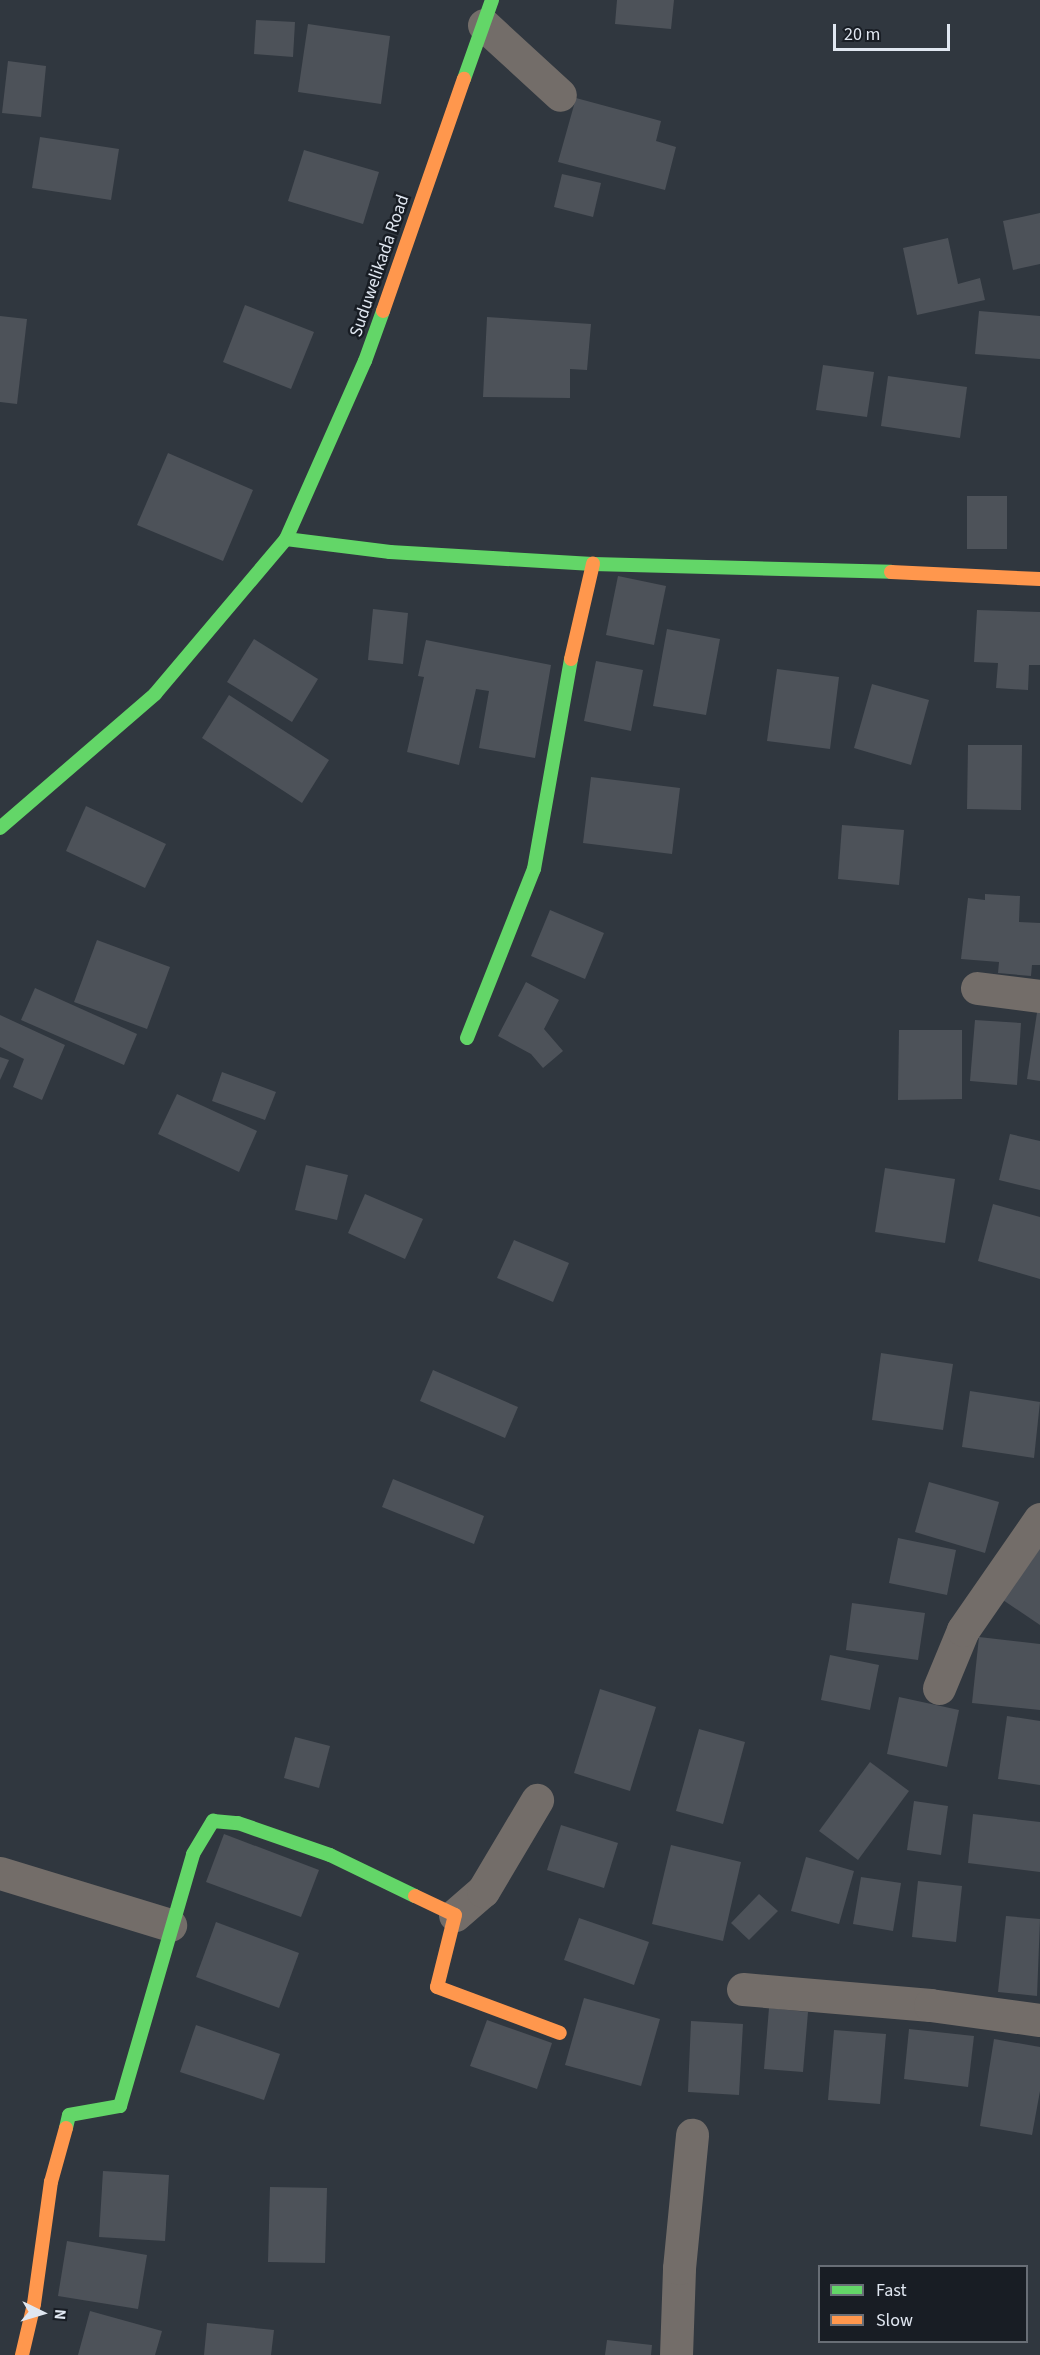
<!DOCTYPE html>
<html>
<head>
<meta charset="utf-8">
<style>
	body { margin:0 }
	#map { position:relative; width:1040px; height:2355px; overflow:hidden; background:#30373f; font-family:"Source Sans 3",sans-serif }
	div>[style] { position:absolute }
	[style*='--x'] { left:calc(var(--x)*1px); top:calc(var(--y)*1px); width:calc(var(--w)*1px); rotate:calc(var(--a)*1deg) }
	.building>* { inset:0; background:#4d5259 }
	.street>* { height:33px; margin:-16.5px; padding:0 16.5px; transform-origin:16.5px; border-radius:16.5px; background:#736d69 }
	.fast>* { height:14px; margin:-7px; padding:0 7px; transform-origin:7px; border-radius:7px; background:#63d668 }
	.slow>* { height:14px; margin:-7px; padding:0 7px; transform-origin:7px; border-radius:7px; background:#ff974d }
	span { translate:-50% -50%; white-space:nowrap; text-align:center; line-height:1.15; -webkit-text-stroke:5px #181d24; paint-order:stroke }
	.street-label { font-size:18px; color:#e0e7f1 }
	.legend { position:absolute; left:818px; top:2265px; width:210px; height:78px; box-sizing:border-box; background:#181d24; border:2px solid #686e76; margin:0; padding:8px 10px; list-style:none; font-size:18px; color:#e0e7f1 }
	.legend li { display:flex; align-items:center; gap:12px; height:30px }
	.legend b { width:30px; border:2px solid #686e76 }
	.north { position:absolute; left:12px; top:2283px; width:60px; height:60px; -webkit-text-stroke:4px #181d24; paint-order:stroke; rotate:95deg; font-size:16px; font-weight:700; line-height:24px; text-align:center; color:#e0e7f1 }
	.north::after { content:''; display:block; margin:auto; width:21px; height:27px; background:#e0e7f1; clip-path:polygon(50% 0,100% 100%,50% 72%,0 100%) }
	.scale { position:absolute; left:833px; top:24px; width:117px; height:27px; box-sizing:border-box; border:3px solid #e0e7f1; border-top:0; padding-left:8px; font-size:18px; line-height:21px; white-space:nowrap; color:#e0e7f1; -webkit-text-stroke:4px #181d24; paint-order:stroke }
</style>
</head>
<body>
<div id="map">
	<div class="building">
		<i style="clip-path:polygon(617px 0,674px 0,671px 29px,615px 24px)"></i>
		<i style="clip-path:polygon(256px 20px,295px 22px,293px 57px,254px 54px)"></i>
		<i style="clip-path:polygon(308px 24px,390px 36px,381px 104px,298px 92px)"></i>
		<i style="clip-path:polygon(8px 61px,46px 66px,41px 117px,2px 113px)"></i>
		<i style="clip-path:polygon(576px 98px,661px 121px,656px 141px,676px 147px,665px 190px,558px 162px)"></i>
		<i style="clip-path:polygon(40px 137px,119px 149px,111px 200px,32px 188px)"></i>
		<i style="clip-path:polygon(304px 150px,379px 172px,363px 224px,288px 201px)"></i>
		<i style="clip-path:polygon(562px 174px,601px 183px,593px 217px,554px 207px)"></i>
		<i style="clip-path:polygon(1040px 213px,1040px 264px,1013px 270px,1003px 221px)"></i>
		<i style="clip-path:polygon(948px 238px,958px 284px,980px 278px,985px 300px,917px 315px,903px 248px)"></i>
		<i style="clip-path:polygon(245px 305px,314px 332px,291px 389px,223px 362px)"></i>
		<i style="clip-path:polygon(979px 311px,1040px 316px,1040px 359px,975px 354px)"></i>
		<i style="clip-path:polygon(0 316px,27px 319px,17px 404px,0 402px)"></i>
		<i style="clip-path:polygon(487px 317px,591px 324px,587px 370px,570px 369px,570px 398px,483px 397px)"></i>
		<i style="clip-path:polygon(823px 365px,874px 372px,867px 417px,816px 410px)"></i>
		<i style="clip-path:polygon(888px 376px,967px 387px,960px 438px,881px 426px)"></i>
		<i style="clip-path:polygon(168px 453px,253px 490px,223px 561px,137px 525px)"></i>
		<i style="clip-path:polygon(967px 496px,1007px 496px,1007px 549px,967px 549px)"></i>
		<i style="clip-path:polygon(618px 576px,666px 586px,654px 645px,606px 635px)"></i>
		<i style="clip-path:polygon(373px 609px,408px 613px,403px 664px,368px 660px)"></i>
		<i style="clip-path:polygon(977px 610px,1040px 612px,1040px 665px,1029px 665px,1028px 690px,996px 688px,998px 663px,974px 662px)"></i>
		<i style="clip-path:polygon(667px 629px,720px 639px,706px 715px,653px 706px)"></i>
		<i style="clip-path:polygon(254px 639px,318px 679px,292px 722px,227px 682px)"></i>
		<i style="clip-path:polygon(426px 640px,551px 665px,535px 758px,479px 748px,489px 691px,476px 689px,459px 765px,407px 752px,424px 677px,418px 676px)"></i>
		<i style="clip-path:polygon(596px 661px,643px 670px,631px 731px,584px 721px)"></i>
		<i style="clip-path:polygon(777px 669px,839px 677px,830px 749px,767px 741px)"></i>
		<i style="clip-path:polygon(872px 684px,929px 700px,911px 765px,854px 748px)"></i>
		<i style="clip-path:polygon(229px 695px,329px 760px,302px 803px,202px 738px)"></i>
		<i style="clip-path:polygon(968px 745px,1022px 745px,1021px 810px,967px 809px)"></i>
		<i style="clip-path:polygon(591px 777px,680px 788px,672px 854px,583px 843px)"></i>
		<i style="clip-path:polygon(86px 806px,166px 844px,145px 888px,66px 851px)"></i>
		<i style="clip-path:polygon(842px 825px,904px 830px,899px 885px,838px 879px)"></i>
		<i style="clip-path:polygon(985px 894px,1020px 896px,1019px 922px,1040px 923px,1040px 965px,1032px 965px,1031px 976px,998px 973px,999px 962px,961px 959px,968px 898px,985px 900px)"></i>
		<i style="clip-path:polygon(550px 910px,604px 933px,585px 979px,531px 956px)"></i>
		<i style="clip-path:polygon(97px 940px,170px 967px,147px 1029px,74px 1002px)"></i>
		<i style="clip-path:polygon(526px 982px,559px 1000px,544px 1029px,563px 1051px,543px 1068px,531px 1054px,498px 1036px)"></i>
		<i style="clip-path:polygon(35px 988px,137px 1034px,124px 1065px,21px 1020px)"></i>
		<i style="clip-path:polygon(1038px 1006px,1040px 1007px,1040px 1081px,1027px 1079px)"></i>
		<i style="clip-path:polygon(0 1015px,65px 1045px,42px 1100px,13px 1087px,24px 1059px,0 1047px)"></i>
		<i style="clip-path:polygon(975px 1020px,1021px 1023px,1017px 1085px,970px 1081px)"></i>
		<i style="clip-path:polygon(899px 1030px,962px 1030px,962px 1099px,898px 1100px)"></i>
		<i style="clip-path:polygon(0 1057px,9px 1060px,0 1080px)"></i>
		<i style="clip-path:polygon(222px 1072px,276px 1092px,265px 1120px,212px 1101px)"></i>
		<i style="clip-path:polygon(177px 1094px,257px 1131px,239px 1172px,158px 1134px)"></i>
		<i style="clip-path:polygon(1010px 1134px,1040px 1141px,1040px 1190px,999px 1180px)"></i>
		<i style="clip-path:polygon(306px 1165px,348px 1175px,337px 1220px,295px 1210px)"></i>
		<i style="clip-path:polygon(885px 1168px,955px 1179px,945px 1243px,875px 1232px)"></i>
		<i style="clip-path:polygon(365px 1194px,423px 1219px,405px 1259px,348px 1233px)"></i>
		<i style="clip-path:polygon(993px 1204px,1040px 1217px,1040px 1279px,978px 1261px)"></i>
		<i style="clip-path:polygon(514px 1240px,569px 1263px,553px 1302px,497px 1278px)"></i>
		<i style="clip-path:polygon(881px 1353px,953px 1364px,943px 1430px,872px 1420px)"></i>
		<i style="clip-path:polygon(433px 1370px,518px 1407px,505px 1438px,420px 1401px)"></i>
		<i style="clip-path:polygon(970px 1391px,1040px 1402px,1034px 1458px,962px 1447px)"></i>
		<i style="clip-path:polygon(393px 1479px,484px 1516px,474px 1544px,382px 1507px)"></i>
		<i style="clip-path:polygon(929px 1482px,999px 1502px,985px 1553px,915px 1532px)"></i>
		<i style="clip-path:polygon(898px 1538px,956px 1550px,947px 1595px,889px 1583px)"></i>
		<i style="clip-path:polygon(1040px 1540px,1040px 1625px,1000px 1598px)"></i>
		<i style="clip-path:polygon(852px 1603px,925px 1613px,918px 1660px,846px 1650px)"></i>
		<i style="clip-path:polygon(979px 1637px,1040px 1644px,1040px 1710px,972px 1703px)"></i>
		<i style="clip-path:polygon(830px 1655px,879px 1665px,870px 1710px,821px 1700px)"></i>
		<i style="clip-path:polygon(600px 1689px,656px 1707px,630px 1791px,574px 1773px)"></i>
		<i style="clip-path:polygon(899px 1697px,959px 1710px,947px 1767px,887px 1754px)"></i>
		<i style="clip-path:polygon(1007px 1716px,1040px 1721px,1040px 1785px,998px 1779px)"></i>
		<i style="clip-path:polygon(699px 1729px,745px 1742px,723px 1824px,676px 1811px)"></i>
		<i style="clip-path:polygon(295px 1737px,330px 1746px,319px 1788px,284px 1778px)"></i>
		<i style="clip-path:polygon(870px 1762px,909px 1791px,858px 1860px,819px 1831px)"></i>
		<i style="clip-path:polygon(914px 1801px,948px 1806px,941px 1855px,907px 1850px)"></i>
		<i style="clip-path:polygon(973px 1814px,1040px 1822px,1040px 1872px,968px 1863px)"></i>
		<i style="clip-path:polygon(561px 1825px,618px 1843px,604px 1888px,547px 1870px)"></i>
		<i style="clip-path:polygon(224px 1834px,319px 1870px,301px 1917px,206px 1882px)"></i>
		<i style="clip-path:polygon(671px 1845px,741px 1862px,723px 1941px,652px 1924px)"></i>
		<i style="clip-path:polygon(806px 1857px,854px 1871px,839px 1924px,791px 1911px)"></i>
		<i style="clip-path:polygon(861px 1877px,901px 1883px,893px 1931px,853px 1924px)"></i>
		<i style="clip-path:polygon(918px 1881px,962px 1886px,956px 1942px,912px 1937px)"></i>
		<i style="clip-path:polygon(759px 1894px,778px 1911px,749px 1940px,731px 1923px)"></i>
		<i style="clip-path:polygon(1006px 1916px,1040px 1919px,1037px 1996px,998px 1992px)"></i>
		<i style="clip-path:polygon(579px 1918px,649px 1942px,634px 1985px,564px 1960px)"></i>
		<i style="clip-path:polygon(216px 1922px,299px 1953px,279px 2008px,196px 1977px)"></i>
		<i style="clip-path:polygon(584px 1998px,660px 2019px,641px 2086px,565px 2065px)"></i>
		<i style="clip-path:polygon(769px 2008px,808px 2012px,803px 2072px,764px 2069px)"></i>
		<i style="clip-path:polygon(487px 2020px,552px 2043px,537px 2089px,470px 2066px)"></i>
		<i style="clip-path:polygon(691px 2021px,743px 2024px,739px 2095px,688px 2092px)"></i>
		<i style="clip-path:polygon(196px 2025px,280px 2054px,264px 2100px,180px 2072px)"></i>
		<i style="clip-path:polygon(909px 2029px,974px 2036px,968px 2087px,904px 2079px)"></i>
		<i style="clip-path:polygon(834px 2030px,886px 2034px,880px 2104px,828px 2100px)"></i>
		<i style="clip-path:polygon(994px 2039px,1040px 2047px,1040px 2091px,1032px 2135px,980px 2126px)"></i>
		<i style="clip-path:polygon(103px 2171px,169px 2175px,165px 2241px,99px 2237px)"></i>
		<i style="clip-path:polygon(270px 2187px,327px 2188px,325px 2263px,268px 2262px)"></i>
		<i style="clip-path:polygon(67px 2241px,147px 2255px,138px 2309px,58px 2296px)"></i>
		<i style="clip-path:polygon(90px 2311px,162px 2331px,155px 2355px,78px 2355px)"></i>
		<i style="clip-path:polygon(207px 2323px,274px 2330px,271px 2355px,204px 2355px)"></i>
		<i style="clip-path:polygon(607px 2340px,652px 2345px,651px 2355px,605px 2355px)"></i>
	</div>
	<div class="street">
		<i style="--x:484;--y:25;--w:103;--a:42.6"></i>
		<i style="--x:977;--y:988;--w:64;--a:7.2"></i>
		<i style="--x:939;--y:1688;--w:63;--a:-67.5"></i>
		<i style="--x:963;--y:1630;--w:135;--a:-55.3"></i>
		<i style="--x:0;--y:1873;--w:178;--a:17"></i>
		<i style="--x:455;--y:1915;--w:37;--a:-41"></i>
		<i style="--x:483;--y:1891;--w:106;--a:-59.3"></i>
		<i style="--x:743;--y:1989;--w:188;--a:4.9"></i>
		<i style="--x:930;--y:2005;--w:111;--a:7.8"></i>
		<i style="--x:676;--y:2355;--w:87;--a:-88"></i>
		<i style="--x:679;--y:2268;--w:134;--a:-84.4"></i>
	</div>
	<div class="fast">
		<i style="--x:464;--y:79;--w:84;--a:-70.5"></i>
		<i style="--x:286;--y:539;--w:105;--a:7.1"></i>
		<i style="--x:390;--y:552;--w:203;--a:3.4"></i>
		<i style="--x:593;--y:564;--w:298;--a:1.5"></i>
		<i style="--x:0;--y:828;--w:205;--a:-40.8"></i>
		<i style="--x:155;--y:694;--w:203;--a:-49.8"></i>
		<i style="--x:286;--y:539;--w:195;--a:-66.1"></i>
		<i style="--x:365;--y:361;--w:53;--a:-70.2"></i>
		<i style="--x:467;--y:1038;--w:182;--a:-68.4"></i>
		<i style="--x:534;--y:869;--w:213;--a:-80"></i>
		<i style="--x:66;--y:2128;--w:13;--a:-77"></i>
		<i style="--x:69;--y:2115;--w:52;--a:-10"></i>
		<i style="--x:120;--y:2106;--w:262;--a:-73.8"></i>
		<i style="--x:193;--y:1854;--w:39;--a:-59"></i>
		<i style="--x:213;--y:1821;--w:25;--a:5"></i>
		<i style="--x:238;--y:1823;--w:97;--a:19.2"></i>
		<i style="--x:330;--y:1855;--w:94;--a:25.8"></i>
	</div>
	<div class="slow">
		<i style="--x:383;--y:311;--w:246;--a:-70.8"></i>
		<i style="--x:891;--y:572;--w:149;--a:2.7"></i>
		<i style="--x:571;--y:659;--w:98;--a:-77"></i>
		<i style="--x:415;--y:1896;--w:44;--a:25.4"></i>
		<i style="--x:455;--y:1915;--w:74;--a:104"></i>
		<i style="--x:437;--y:1987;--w:131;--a:20.5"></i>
		<i style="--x:22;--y:2355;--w:52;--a:-76.8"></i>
		<i style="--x:34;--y:2304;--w:123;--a:-82.1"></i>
		<i style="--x:51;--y:2182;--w:56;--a:-74.5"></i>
	</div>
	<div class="street-label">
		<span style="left:380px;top:266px;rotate:-71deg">Suduwelikada Road</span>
	</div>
	<ul class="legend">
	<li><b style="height:8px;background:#63d668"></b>Fast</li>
	<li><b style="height:8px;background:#ff974d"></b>Slow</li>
	</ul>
	<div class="north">N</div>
	<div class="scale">20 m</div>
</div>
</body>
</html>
